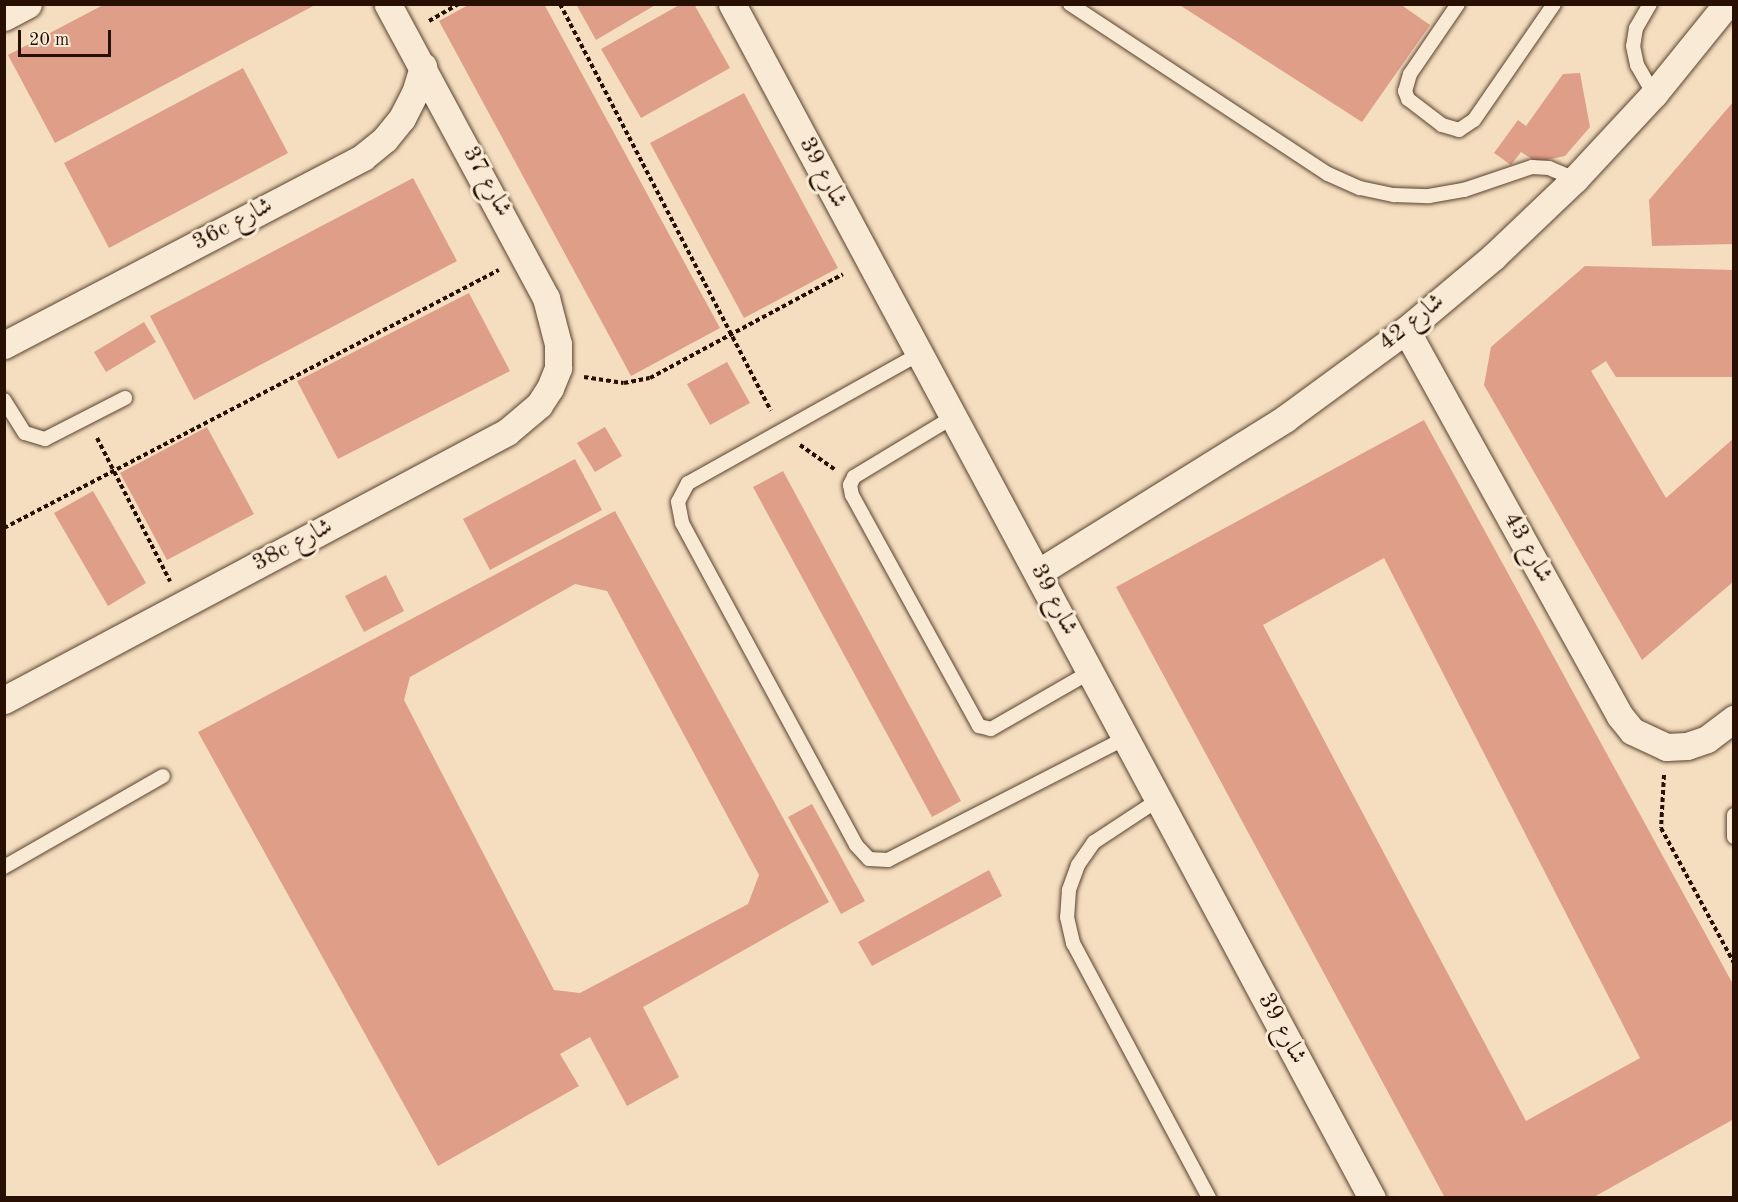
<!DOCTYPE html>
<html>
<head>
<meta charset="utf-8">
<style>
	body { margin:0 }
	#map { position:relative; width:1738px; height:1202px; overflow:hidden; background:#f5debf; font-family:"Old Standard TT",Amiri,serif }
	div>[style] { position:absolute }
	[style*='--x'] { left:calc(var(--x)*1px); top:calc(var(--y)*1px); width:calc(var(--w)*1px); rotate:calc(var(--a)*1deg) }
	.building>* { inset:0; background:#df9e87 }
	.path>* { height:4px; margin-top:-2px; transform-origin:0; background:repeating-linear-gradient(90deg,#270f01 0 4.5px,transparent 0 7.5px) }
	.roads { filter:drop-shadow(0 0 2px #5a4330) drop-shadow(0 0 2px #5a4330) }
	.service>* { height:14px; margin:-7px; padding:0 7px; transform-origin:7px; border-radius:7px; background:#f8ead5 }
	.minor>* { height:27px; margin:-13.5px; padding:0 13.5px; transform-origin:13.5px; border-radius:13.5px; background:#f8ead5 }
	span { translate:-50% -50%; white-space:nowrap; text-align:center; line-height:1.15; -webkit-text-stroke:6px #f8ead5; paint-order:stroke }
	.street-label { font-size:24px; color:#270f01 }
	.frame { position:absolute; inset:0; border:6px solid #270f01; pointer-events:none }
	.scale { position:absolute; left:18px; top:30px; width:93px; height:27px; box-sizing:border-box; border:3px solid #270f01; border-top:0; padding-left:8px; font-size:18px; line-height:21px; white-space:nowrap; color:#270f01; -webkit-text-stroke:4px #f8ead5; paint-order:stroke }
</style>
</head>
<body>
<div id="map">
	<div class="building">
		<i style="clip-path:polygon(105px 4px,317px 4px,55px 143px,8px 55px)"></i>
		<i style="clip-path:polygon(470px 4px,544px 4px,720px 328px,631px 376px,439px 21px)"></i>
		<i style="clip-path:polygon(576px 4px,657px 4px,596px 40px)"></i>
		<i style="clip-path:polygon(681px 4px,694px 4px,730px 68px,641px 118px,601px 49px)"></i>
		<i style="clip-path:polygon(1178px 4px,1400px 4px,1430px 25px,1362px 122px)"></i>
		<i style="clip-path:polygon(243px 68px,288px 153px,109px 248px,64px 163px)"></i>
		<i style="clip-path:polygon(1580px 73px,1590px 127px,1565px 156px,1537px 162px,1521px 152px,1511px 165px,1494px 153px,1518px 120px,1526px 126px,1563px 74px)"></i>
		<i style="clip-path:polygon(744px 93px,838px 268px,744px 318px,650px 143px)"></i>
		<i style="clip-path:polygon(1734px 101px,1734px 244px,1652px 246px,1649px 200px)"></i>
		<i style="clip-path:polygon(413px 178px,457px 261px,194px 400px,150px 316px)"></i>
		<i style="clip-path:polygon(1585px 266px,1734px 270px,1734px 377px,1616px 377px,1606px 361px,1591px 371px,1666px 498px,1734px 438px,1734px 581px,1642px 660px,1484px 385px,1491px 347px)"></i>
		<i style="clip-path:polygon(469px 293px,510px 371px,338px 459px,297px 381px)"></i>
		<i style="clip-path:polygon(144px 322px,156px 342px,106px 372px,94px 352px)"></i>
		<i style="clip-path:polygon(727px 362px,750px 403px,710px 425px,687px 384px)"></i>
		<i style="clip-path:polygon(evenodd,1424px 420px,1734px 986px,1734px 1119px,1592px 1198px,1445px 1198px,1116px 587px,1424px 420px,1384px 558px,1640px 1058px,1526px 1121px,1263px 625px,1384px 558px)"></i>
		<i style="clip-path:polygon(207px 427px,254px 514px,167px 560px,120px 473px)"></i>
		<i style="clip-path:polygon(605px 427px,622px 456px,595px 472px,577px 443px)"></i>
		<i style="clip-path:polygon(575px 459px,602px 510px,490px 570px,463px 519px)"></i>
		<i style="clip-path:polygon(783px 471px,961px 801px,932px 817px,753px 487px)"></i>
		<i style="clip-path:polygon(93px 491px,146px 583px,108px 606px,54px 513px)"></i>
		<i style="clip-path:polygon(evenodd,615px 511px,829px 902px,643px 1007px,679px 1077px,627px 1106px,590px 1037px,560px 1054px,579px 1086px,438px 1166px,198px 732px,615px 511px,575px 584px,607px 591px,759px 875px,748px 904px,580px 993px,554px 990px,404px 700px,410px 677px,575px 584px)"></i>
		<i style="clip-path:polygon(386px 575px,404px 611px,364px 632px,345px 596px)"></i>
		<i style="clip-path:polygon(812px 804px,865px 901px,841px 914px,788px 817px)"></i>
		<i style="clip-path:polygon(989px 870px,1002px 896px,872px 966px,858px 942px)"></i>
	</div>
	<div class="path">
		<i style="--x:560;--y:4;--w:458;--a:62.6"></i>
		<i style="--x:429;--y:21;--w:34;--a:-30"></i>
		<i style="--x:584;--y:377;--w:40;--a:8.5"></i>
		<i style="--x:624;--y:383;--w:26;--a:-11"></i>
		<i style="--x:650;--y:378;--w:219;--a:-28.3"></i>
		<i style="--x:97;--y:438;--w:161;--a:63"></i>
		<i style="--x:800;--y:445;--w:42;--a:35.2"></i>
		<i style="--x:4;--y:528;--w:558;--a:-27.53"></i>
		<i style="--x:1664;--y:775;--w:53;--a:93.2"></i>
		<i style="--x:1661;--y:828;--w:153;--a:61.6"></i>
	</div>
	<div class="roads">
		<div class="service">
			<i style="--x:1070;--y:4;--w:309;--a:33.4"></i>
			<i style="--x:1328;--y:174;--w:35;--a:24"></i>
			<i style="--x:1360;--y:188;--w:35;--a:12"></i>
			<i style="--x:1394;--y:195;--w:35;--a:2"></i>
			<i style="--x:1429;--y:196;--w:36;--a:-10"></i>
			<i style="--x:1464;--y:190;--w:72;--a:-18.7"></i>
			<i style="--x:1532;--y:167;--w:17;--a:3"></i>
			<i style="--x:1549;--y:168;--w:28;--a:23"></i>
			<i style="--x:1458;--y:4;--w:85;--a:124.4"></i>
			<i style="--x:1410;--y:74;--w:18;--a:106"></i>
			<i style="--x:1405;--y:91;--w:9;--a:69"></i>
			<i style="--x:1408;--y:99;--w:43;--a:37.4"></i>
			<i style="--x:1442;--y:125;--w:18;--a:16"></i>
			<i style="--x:1459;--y:130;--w:18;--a:-34"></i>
			<i style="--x:1474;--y:120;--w:141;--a:-55.4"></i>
			<i style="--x:1650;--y:4;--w:28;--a:120"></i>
			<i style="--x:1636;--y:28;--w:18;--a:99"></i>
			<i style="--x:1633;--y:46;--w:19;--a:78"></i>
			<i style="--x:1637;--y:65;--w:34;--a:60"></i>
			<i style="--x:919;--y:354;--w:265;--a:150.8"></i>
			<i style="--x:688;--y:483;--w:21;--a:118"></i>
			<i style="--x:678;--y:502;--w:21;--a:79"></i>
			<i style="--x:682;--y:523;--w:366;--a:61.6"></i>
			<i style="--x:856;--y:845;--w:19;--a:47"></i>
			<i style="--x:869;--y:859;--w:19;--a:3"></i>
			<i style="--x:888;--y:860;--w:267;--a:-27.2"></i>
			<i style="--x:4;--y:400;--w:39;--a:58"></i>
			<i style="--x:25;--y:433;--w:21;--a:17"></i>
			<i style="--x:45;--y:439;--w:90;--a:-27.1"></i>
			<i style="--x:953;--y:417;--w:116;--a:148.8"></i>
			<i style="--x:854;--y:477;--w:9;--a:117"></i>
			<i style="--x:850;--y:485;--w:10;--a:79"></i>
			<i style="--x:852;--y:495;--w:264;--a:61.2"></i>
			<i style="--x:979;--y:726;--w:12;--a:14"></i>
			<i style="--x:991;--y:729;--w:114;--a:-29.9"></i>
			<i style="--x:1158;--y:800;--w:77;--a:146.7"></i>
			<i style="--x:1094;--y:842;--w:28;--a:125"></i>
			<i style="--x:1078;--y:865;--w:27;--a:110"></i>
			<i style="--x:1069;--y:890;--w:27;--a:94"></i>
			<i style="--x:1067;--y:917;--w:27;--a:77"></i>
			<i style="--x:1073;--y:943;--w:289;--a:61.9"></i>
			<i style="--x:1734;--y:815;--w:22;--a:90"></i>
			<i style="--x:4;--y:867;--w:183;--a:-29.8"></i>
		</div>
		<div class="minor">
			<i style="--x:732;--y:4;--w:1355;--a:61.81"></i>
			<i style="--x:4;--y:17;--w:27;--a:-28"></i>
			<i style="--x:1406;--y:330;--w:441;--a:61"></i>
			<i style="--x:1620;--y:716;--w:19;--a:51"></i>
			<i style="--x:1632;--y:731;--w:38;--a:25"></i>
			<i style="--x:1666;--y:747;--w:21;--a:-3"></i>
			<i style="--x:1687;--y:746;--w:21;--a:-19"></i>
			<i style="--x:1707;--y:739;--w:34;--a:-37"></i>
			<i style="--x:4;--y:345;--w:405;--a:-27.6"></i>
			<i style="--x:363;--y:157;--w:28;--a:-39"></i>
			<i style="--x:385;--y:139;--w:27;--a:-51"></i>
			<i style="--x:402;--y:118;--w:28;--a:-63"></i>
			<i style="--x:415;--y:93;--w:28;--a:-73"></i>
			<i style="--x:1039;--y:572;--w:291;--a:-31.9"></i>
			<i style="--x:1286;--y:418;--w:149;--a:-36.3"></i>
			<i style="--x:1406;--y:330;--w:114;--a:-40"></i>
			<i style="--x:1493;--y:257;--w:113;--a:-43.6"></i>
			<i style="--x:1575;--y:179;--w:116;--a:-47.1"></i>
			<i style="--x:1654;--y:94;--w:116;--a:-51"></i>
			<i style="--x:4;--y:700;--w:570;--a:-28.05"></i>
			<i style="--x:507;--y:432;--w:42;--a:-40.2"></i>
			<i style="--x:539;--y:405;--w:20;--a:-57"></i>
			<i style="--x:550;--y:388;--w:22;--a:-68"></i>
			<i style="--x:558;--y:368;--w:24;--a:-90"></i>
			<i style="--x:558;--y:344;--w:48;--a:-104.6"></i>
			<i style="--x:546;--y:298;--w:334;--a:-118.3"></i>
		</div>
	</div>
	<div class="street-label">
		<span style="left:822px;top:173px;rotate:62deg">شارع 39</span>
		<span style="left:486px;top:182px;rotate:61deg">شارع 37</span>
		<span style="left:233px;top:225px;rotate:-28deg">36c شارع</span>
		<span style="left:1412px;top:323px;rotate:-39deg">شارع 42</span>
		<span style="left:293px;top:546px;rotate:-28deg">38c شارع</span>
		<span style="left:1527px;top:548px;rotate:61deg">شارع 43</span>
		<span style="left:1053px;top:600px;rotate:63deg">شارع 39</span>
		<span style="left:1281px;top:1029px;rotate:62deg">شارع 39</span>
	</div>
	<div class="frame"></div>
	<div class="scale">20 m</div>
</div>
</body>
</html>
